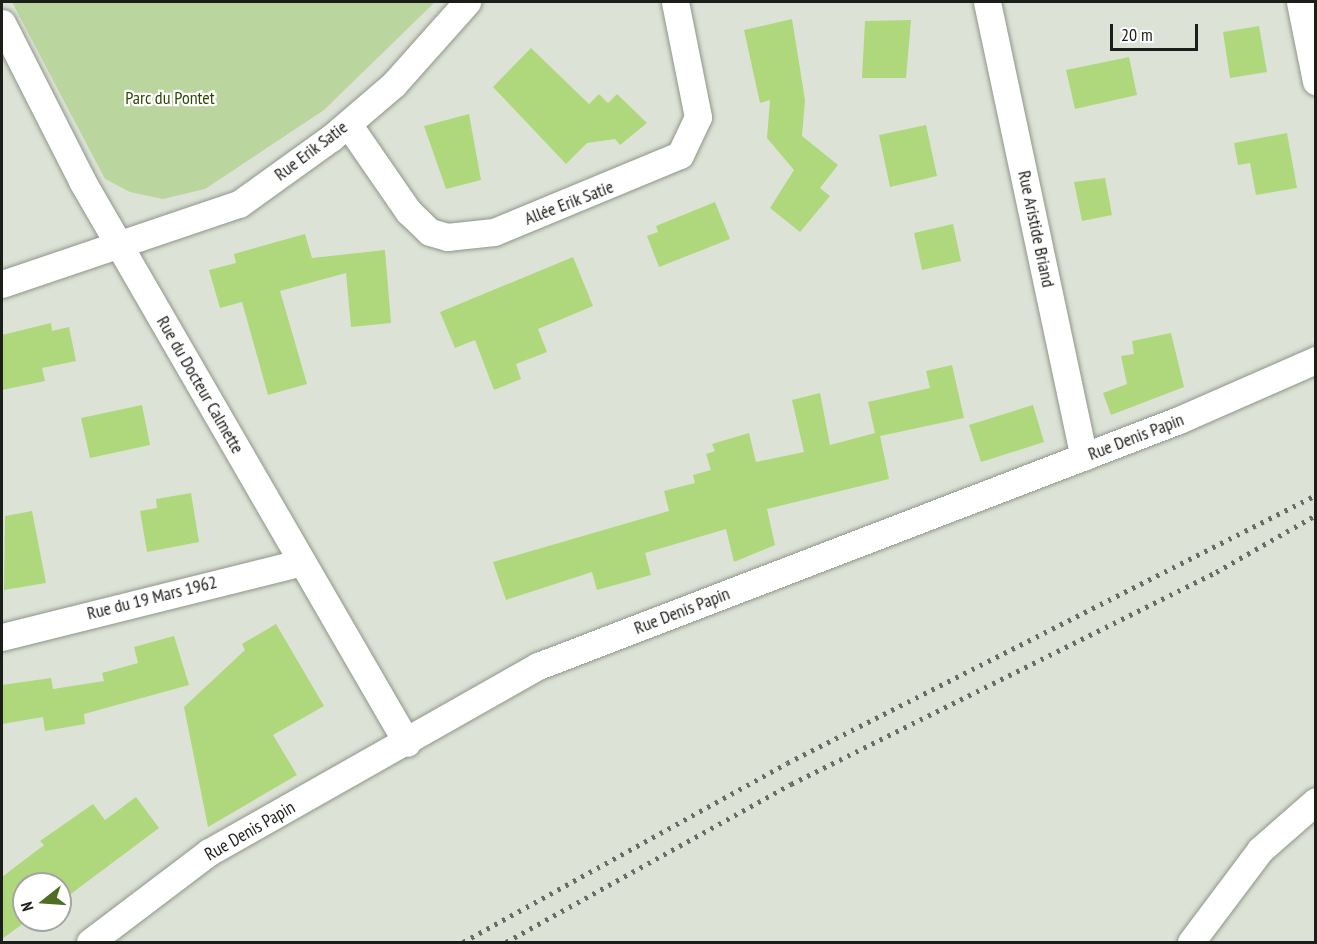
<!DOCTYPE html>
<html>
<head>
<meta charset="utf-8">
<style>
	body { margin:0 }
	#map { position:relative; width:1317px; height:944px; overflow:hidden; background:#dce3d6; font-family:"PT Sans Narrow",sans-serif }
	div>[style] { position:absolute }
	[style*='--x'] { left:calc(var(--x)*1px); top:calc(var(--y)*1px); width:calc(var(--w)*1px); rotate:calc(var(--a)*1deg) }
	.green>* { inset:0; background:#bbd59f }
	.building>* { inset:0; background:#aed87b }
	.roads { filter:drop-shadow(0 0 2px #8f9589) drop-shadow(0 0 2px #8f9589) }
	.street>* { height:27px; margin:-13.5px; padding:0 13.5px; transform-origin:13.5px; border-radius:13.5px; background:#fff }
	.rail>* { height:4.5px; margin-top:-2.25px; transform-origin:0; background:repeating-linear-gradient(90deg,#686c64 0 3px,transparent 0 9px) }
	span { translate:-50% -50%; white-space:nowrap; text-align:center; line-height:1.15; -webkit-text-stroke:4.5px #fff; paint-order:stroke }
	.park-label { font-size:18px; color:#2f4802 }
	.street-label { font-size:18px; color:#1c1e19 }
	.frame { position:absolute; inset:0; border:3px solid #1c1e19; pointer-events:none }
	.north { position:absolute; left:12px; top:872px; width:60px; height:60px; box-sizing:border-box; background:#fff; border:2px solid #a4a5a3; border-radius:50%; rotate:253deg; font-size:16px; font-weight:700; line-height:24px; text-align:center; color:#1c1e19 }
	.north::after { content:''; display:block; margin:auto; width:21px; height:27px; background:#4f6e23; clip-path:polygon(50% 0,100% 100%,50% 72%,0 100%) }
	.scale { position:absolute; left:1110px; top:24px; width:88px; height:27px; box-sizing:border-box; border:3px solid #1c1e19; border-top:0; padding-left:8px; font-size:18px; line-height:21px; white-space:nowrap; color:#1c1e19; -webkit-text-stroke:4px #fff; paint-order:stroke }
</style>
</head>
<body>
<div id="map">
	<div class="green">
		<i style="clip-path:polygon(12px 2px,435px 2px,324px 110px,205px 189px,163px 199px,130px 192px,105px 179px)"></i>
	</div>
	<div class="building">
		<i style="clip-path:polygon(792px 19px,805px 100px,802px 136px,838px 165px,820px 188px,830px 196px,800px 232px,770px 208px,794px 170px,767px 138px,770px 100px,760px 103px,744px 30px)"></i>
		<i style="clip-path:polygon(911px 20px,906px 78px,862px 78px,865px 21px)"></i>
		<i style="clip-path:polygon(1259px 26px,1267px 72px,1230px 78px,1223px 32px)"></i>
		<i style="clip-path:polygon(531px 48px,589px 104px,599px 94px,608px 103px,617px 94px,647px 123px,620px 145px,615px 139px,587px 143px,566px 164px,493px 87px)"></i>
		<i style="clip-path:polygon(1129px 57px,1137px 95px,1075px 109px,1066px 70px)"></i>
		<i style="clip-path:polygon(469px 114px,481px 180px,446px 189px,424px 126px)"></i>
		<i style="clip-path:polygon(926px 125px,937px 176px,890px 187px,879px 135px)"></i>
		<i style="clip-path:polygon(1287px 133px,1297px 188px,1256px 195px,1250px 163px,1238px 165px,1234px 143px)"></i>
		<i style="clip-path:polygon(1105px 178px,1112px 215px,1082px 221px,1074px 182px)"></i>
		<i style="clip-path:polygon(715px 202px,730px 239px,659px 267px,647px 236px,658px 232px,656px 226px)"></i>
		<i style="clip-path:polygon(953px 224px,961px 261px,922px 270px,914px 233px)"></i>
		<i style="clip-path:polygon(305px 234px,312px 258px,385px 250px,391px 323px,351px 327px,346px 273px,280px 291px,307px 384px,268px 395px,242px 302px,220px 308px,209px 270px,236px 263px,234px 254px)"></i>
		<i style="clip-path:polygon(573px 257px,593px 306px,538px 329px,547px 352px,516px 364px,521px 379px,494px 390px,475px 340px,455px 348px,440px 312px)"></i>
		<i style="clip-path:polygon(51px 323px,52px 331px,69px 327px,76px 361px,42px 368px,45px 381px,2px 390px,2px 335px)"></i>
		<i style="clip-path:polygon(1171px 333px,1184px 387px,1111px 415px,1103px 393px,1127px 384px,1121px 356px,1134px 354px,1132px 341px)"></i>
		<i style="clip-path:polygon(952px 365px,964px 418px,880px 436px,889px 479px,767px 509px,775px 545px,734px 562px,726px 529px,645px 553px,651px 575px,597px 590px,592px 572px,506px 600px,493px 562px,669px 511px,664px 491px,695px 483px,693px 475px,711px 470px,706px 454px,715px 451px,712px 444px,749px 433px,756px 462px,804px 452px,792px 400px,820px 393px,830px 445px,875px 433px,868px 402px,930px 388px,926px 371px)"></i>
		<i style="clip-path:polygon(142px 405px,150px 445px,90px 458px,81px 418px)"></i>
		<i style="clip-path:polygon(1033px 405px,1044px 442px,981px 462px,969px 425px)"></i>
		<i style="clip-path:polygon(191px 493px,199px 542px,147px 552px,140px 511px,157px 508px,156px 499px)"></i>
		<i style="clip-path:polygon(32px 511px,46px 583px,4px 590px,5px 516px)"></i>
		<i style="clip-path:polygon(276px 624px,324px 706px,273px 735px,297px 775px,208px 827px,184px 707px,245px 650px,242px 644px)"></i>
		<i style="clip-path:polygon(174px 636px,189px 685px,84px 714px,85px 724px,45px 731px,43px 717px,2px 724px,2px 685px,51px 678px,53px 689px,104px 681px,102px 673px,138px 663px,134px 647px)"></i>
		<i style="clip-path:polygon(136px 797px,159px 828px,60px 902px,60px 884px,24px 884px,24px 920px,28px 920px,2px 939px,2px 877px,44px 845px,40px 841px,93px 804px,105px 820px)"></i>
	</div>
	<div class="roads">
		<div class="street">
			<i style="--x:987;--y:2;--w:465;--a:78"></i>
			<i style="--x:1300;--y:2;--w:81;--a:78.6"></i>
			<i style="--x:2;--y:23;--w:177;--a:63.1"></i>
			<i style="--x:82;--y:181;--w:649;--a:59.96"></i>
			<i style="--x:348;--y:124;--w:106;--a:55.4"></i>
			<i style="--x:408;--y:211;--w:30;--a:44"></i>
			<i style="--x:430;--y:232;--w:18;--a:16"></i>
			<i style="--x:447;--y:237;--w:47;--a:-6.1"></i>
			<i style="--x:494;--y:232;--w:201;--a:-22.5"></i>
			<i style="--x:680;--y:155;--w:42;--a:-64.7"></i>
			<i style="--x:698;--y:117;--w:117;--a:-101.3"></i>
			<i style="--x:2;--y:284;--w:250;--a:-18.7"></i>
			<i style="--x:239;--y:204;--w:113;--a:-35.7"></i>
			<i style="--x:331;--y:138;--w:83;--a:-40.6"></i>
			<i style="--x:394;--y:84;--w:110;--a:-48.3"></i>
			<i style="--x:2;--y:637;--w:309;--a:-14"></i>
			<i style="--x:90;--y:942;--w:149;--a:-37.1"></i>
			<i style="--x:209;--y:852;--w:378;--a:-29.5"></i>
			<i style="--x:538;--y:666;--w:687;--a:-21"></i>
			<i style="--x:1179;--y:420;--w:150;--a:-23.7"></i>
			<i style="--x:1191;--y:942;--w:115;--a:-53.1"></i>
			<i style="--x:1260;--y:850;--w:74;--a:-41.2"></i>
		</div>
	</div>
	<div class="rail">
		<i style="--x:463;--y:942;--w:370;--a:-28.9"></i>
		<i style="--x:787;--y:763;--w:593;--a:-26.87"></i>
		<i style="--x:506;--y:942;--w:326;--a:-29"></i>
		<i style="--x:791;--y:784;--w:475;--a:-26.5"></i>
		<i style="--x:1216;--y:572;--w:115;--a:-29.7"></i>
	</div>
	<div class="park-label">
		<span style="left:170px;top:98px">Parc du Pontet</span>
	</div>
	<div class="street-label">
		<span style="left:311px;top:151px;rotate:-37deg">Rue Erik Satie</span>
		<span style="left:569px;top:203px;rotate:-21deg">Allée Erik Satie</span>
		<span style="left:1036px;top:229px;rotate:78deg">Rue Aristide Briand</span>
		<span style="left:200px;top:385px;rotate:60deg">Rue du Docteur Calmette</span>
		<span style="left:1136px;top:437px;rotate:-21deg">Rue Denis Papin</span>
		<span style="left:152px;top:598px;rotate:-14deg">Rue du 19 Mars 1962</span>
		<span style="left:682px;top:611px;rotate:-21deg">Rue Denis Papin</span>
		<span style="left:250px;top:831px;rotate:-30deg">Rue Denis Papin</span>
	</div>
	<div class="frame"></div>
	<div class="north">N</div>
	<div class="scale">20 m</div>
</div>
</body>
</html>
